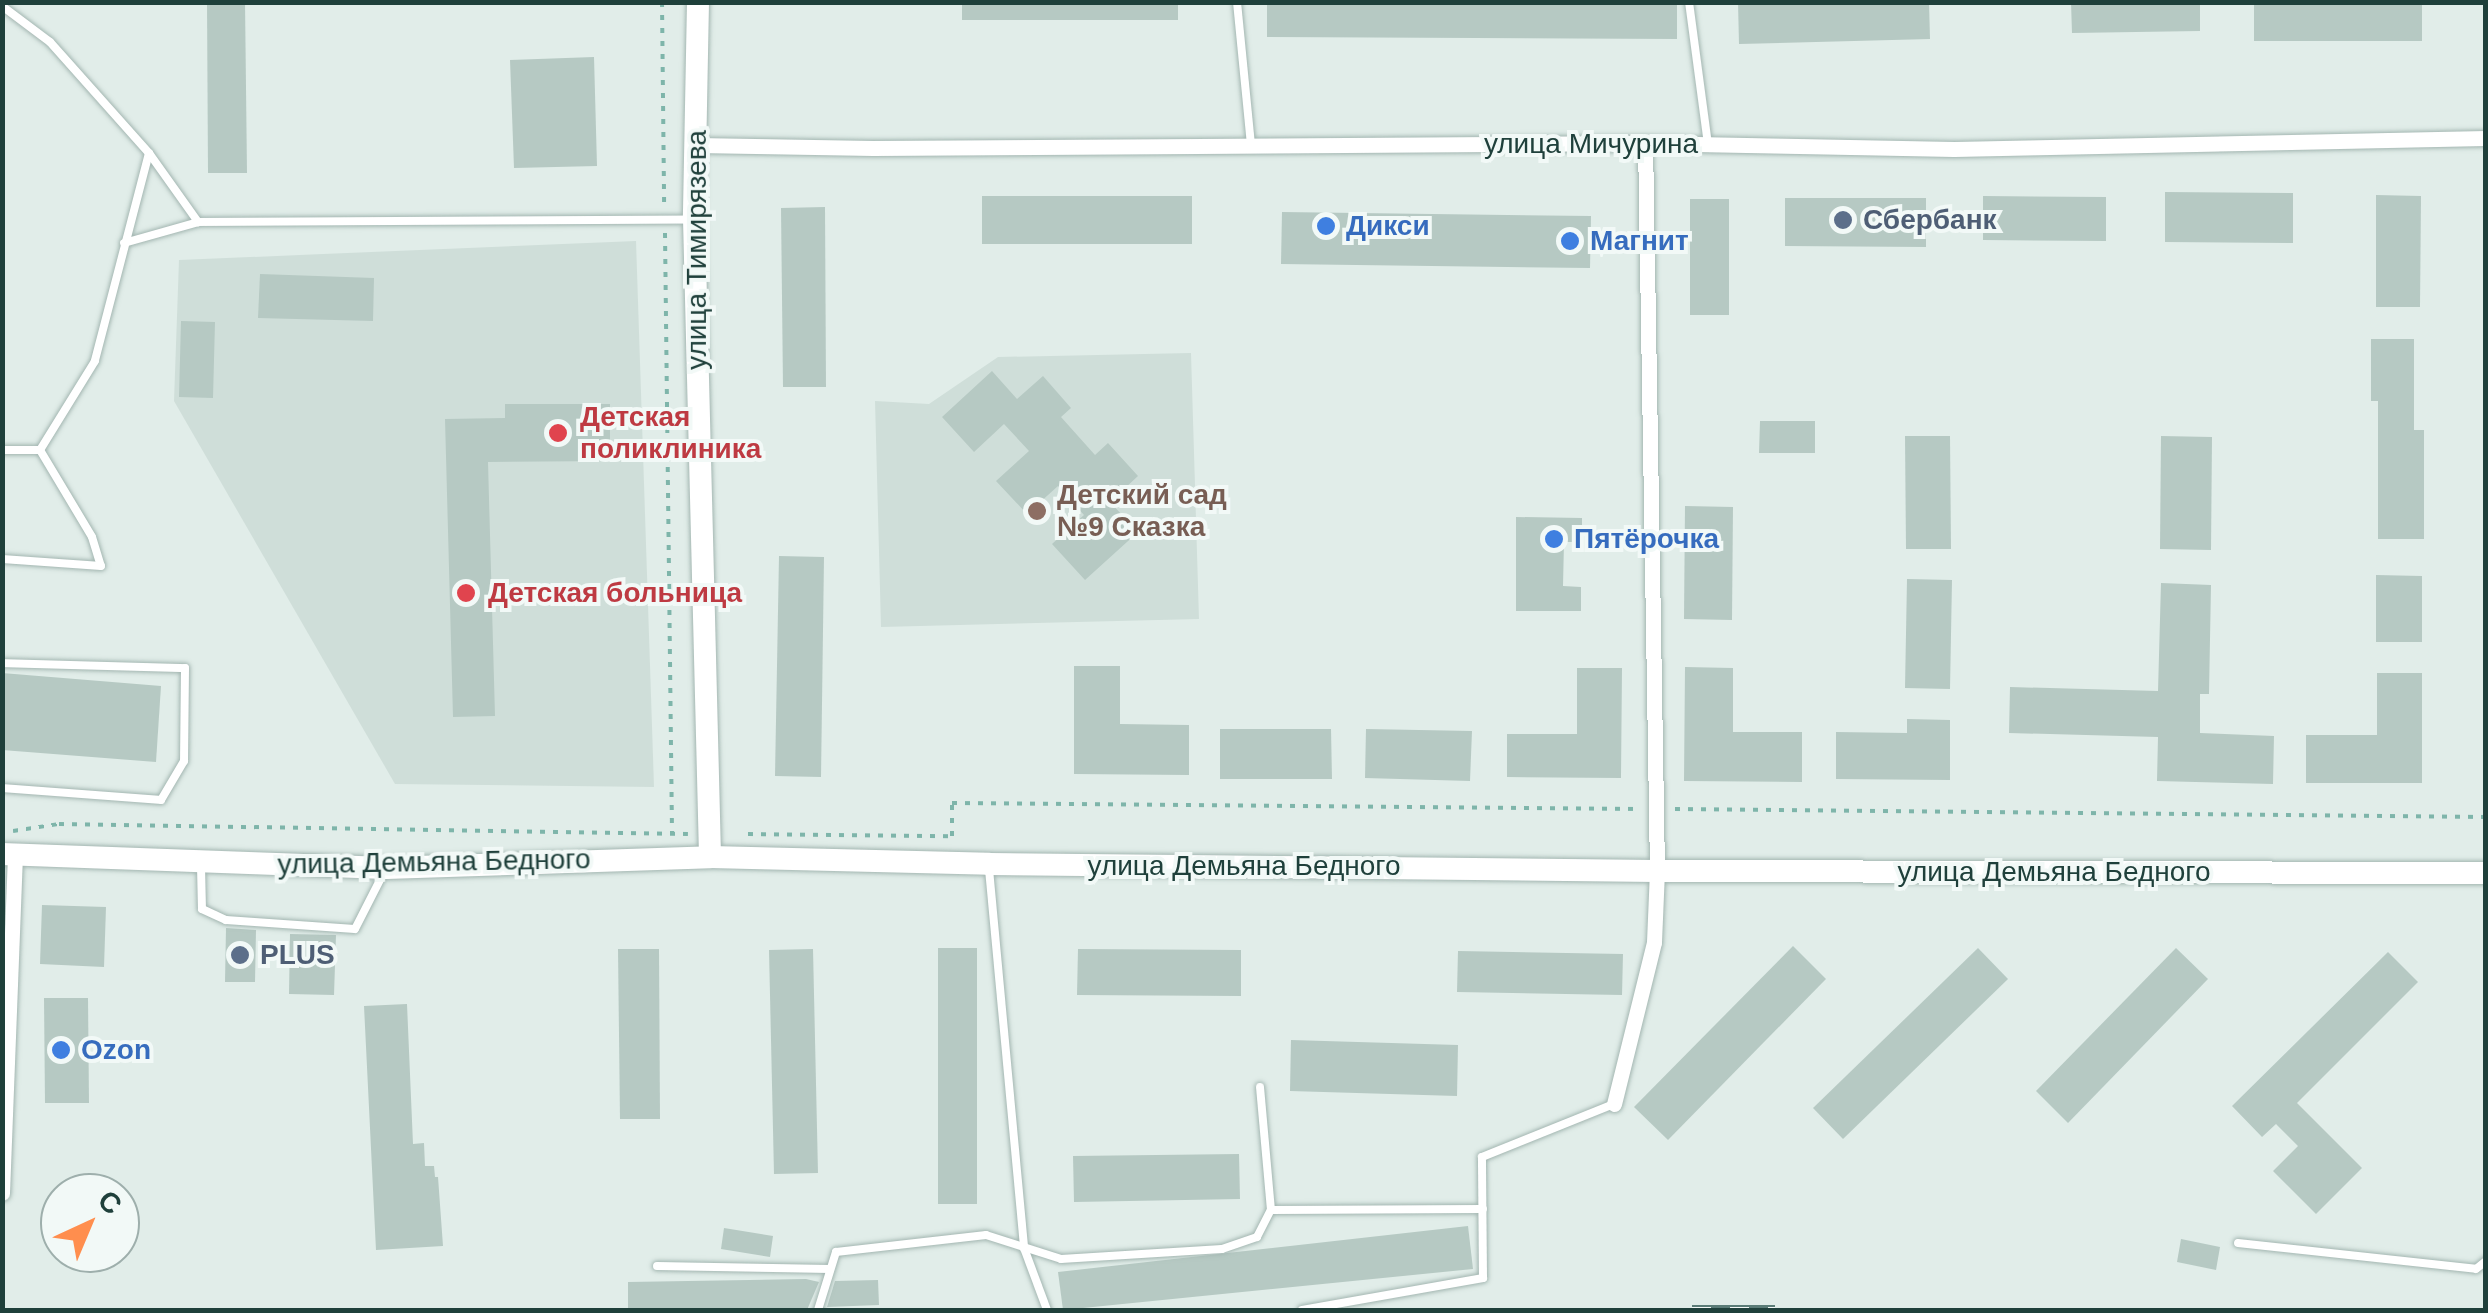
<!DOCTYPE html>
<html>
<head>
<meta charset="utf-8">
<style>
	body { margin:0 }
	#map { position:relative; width:2488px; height:1313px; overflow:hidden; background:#e1ede9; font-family:Helvetica,sans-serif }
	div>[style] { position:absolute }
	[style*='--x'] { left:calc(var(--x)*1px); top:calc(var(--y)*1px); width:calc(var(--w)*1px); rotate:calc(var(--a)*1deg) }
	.built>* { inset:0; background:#cfded9 }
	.building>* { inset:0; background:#b6c9c3 }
	.path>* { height:4px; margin-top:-2px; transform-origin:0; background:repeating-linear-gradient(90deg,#7eb5aa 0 5px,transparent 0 13px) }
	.roads { filter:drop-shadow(0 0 2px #a3b6b1) drop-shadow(0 0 2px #a3b6b1) }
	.lane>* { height:8px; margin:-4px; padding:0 4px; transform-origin:4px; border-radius:4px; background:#fff }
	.street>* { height:15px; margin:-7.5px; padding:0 7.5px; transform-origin:7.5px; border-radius:7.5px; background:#fff }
	.secondary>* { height:22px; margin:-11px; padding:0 11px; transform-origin:11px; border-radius:11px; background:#fff }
	.rail>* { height:10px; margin-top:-5px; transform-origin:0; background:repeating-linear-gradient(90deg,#f2f9f7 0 19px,#5a7c77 0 38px); box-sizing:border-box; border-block:2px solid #5a7c77 }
	.dots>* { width:28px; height:28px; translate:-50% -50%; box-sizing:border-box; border:5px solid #f2f9f7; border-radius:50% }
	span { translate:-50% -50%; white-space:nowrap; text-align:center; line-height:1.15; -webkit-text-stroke:8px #f2f9f7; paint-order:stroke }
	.street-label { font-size:28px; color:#1f403b }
	.service-label { font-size:28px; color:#4e5e75; font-weight:700 }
	.left { translate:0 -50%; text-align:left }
	.shop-label { font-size:28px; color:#366cbe; font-weight:700 }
	.health-label { font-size:28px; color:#be3a42; font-weight:700 }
	.education-label { font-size:28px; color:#785e54; font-weight:700 }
	.frame { position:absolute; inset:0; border:5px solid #1f403b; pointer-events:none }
	.north { position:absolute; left:40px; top:1173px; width:100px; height:100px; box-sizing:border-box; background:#f2f9f7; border:2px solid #9eafac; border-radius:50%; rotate:44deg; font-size:28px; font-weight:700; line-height:40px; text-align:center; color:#1f403b }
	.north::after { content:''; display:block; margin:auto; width:35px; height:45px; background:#ff8e4e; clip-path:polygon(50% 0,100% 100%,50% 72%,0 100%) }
</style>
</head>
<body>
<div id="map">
	<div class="built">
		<i style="clip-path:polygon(636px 241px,654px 787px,395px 784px,174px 401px,179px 260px)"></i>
		<i style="clip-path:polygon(1191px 353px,1199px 619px,881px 627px,875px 401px,929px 404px,998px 357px)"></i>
	</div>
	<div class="building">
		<i style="clip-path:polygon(207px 2px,245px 2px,247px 173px,208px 173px)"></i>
		<i style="clip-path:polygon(962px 2px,1178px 2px,1178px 20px,962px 20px)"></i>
		<i style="clip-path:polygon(1267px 2px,1677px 2px,1677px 39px,1267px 37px)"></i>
		<i style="clip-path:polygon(1738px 2px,1929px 2px,1930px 39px,1739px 44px)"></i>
		<i style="clip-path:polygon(2071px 2px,2200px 2px,2200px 31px,2072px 33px)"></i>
		<i style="clip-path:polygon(2254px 2px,2422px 2px,2422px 41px,2254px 41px)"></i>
		<i style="clip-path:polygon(594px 57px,597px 166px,514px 168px,510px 60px)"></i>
		<i style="clip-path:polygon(2165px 192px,2293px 193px,2293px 243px,2165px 242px)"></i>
		<i style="clip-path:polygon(2376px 195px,2421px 196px,2420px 307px,2376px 307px)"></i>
		<i style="clip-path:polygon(982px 196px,1192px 196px,1192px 244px,982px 244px)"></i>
		<i style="clip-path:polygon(1983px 196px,2106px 197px,2106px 241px,1983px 240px)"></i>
		<i style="clip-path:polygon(1785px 198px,1926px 198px,1926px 247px,1785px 246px)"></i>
		<i style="clip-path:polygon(1690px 199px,1729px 199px,1729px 315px,1690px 315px)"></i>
		<i style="clip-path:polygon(825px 207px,826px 387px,783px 387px,781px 208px)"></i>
		<i style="clip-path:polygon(1282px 212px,1591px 216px,1590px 268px,1281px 264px)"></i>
		<i style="clip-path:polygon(260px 274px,374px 278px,373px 321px,258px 318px)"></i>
		<i style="clip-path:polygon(181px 321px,215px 322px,213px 398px,179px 397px)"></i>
		<i style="clip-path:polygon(2371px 339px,2414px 339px,2414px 430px,2424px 430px,2424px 539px,2378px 539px,2378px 401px,2371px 401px)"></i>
		<i style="clip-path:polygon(992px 371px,1017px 399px,1043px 376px,1071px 408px,1061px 417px,1095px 455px,1108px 443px,1138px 476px,1110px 502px,1138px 532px,1085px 580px,1052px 544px,1084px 515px,1058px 486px,1027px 514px,996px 481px,1029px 451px,1004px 424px,974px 452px,942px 417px)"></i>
		<i style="clip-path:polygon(505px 404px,610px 404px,610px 461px,488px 462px,495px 716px,453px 717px,445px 419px,505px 418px)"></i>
		<i style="clip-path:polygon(1760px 421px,1815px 421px,1815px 453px,1759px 453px)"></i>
		<i style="clip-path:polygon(1905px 436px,1950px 436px,1951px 549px,1906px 549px)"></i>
		<i style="clip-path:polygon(2161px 436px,2212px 437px,2211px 550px,2160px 549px)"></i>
		<i style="clip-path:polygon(1685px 506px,1733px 507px,1732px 620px,1684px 619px)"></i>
		<i style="clip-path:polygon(1516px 517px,1582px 518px,1582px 542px,1564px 542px,1563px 586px,1581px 587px,1581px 611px,1516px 611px)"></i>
		<i style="clip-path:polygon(779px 556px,824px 557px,821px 777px,775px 776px)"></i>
		<i style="clip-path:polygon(2376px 575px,2422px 576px,2422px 642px,2376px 642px)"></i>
		<i style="clip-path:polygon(1907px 579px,1952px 580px,1950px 689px,1905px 688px)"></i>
		<i style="clip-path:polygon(2161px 583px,2211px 585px,2209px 694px,2200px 694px,2200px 733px,2274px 736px,2273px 784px,2157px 781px,2158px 737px,2009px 733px,2010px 687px,2158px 691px)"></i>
		<i style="clip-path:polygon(1074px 666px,1120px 666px,1120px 724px,1189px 725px,1189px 775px,1074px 774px)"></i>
		<i style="clip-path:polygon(1685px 667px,1733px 668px,1733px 732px,1802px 732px,1802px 782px,1684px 781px)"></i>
		<i style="clip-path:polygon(1577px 668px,1622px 668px,1621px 778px,1507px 777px,1507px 734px,1577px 734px)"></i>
		<i style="clip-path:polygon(2px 673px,161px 686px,156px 762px,2px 750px)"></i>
		<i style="clip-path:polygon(2377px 673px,2422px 673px,2422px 783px,2306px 783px,2306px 735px,2377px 735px)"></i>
		<i style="clip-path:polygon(1907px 719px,1950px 720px,1950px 780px,1836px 779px,1836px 732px,1907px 733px)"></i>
		<i style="clip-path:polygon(1220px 729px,1331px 729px,1332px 779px,1220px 779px)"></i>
		<i style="clip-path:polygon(1366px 729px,1472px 731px,1470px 781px,1365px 778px)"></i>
		<i style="clip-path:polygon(42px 905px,106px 907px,104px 967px,40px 964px)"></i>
		<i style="clip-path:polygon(226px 928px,256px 930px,255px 982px,225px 982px)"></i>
		<i style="clip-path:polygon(290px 934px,336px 935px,334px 995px,289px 994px)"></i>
		<i style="clip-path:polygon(1793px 946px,1826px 979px,1668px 1140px,1634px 1107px)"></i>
		<i style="clip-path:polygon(938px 948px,977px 948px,977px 1204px,938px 1204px)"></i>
		<i style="clip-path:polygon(1978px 948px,2008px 979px,1843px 1139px,1813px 1108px)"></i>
		<i style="clip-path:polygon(2176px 948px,2208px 979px,2068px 1123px,2036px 1091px)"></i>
		<i style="clip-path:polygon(618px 949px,659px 949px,660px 1119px,620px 1119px)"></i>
		<i style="clip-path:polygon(813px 949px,818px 1173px,774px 1174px,769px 950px)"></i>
		<i style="clip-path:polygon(1078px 949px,1241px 950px,1241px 996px,1077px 995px)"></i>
		<i style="clip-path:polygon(1458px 951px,1623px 954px,1622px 995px,1457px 992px)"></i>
		<i style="clip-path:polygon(2388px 952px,2418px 982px,2297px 1103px,2362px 1168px,2316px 1214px,2273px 1171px,2298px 1146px,2276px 1124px,2262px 1137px,2232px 1106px)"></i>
		<i style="clip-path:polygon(44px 998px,88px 998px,89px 1103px,45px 1103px)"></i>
		<i style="clip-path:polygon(407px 1004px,413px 1144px,424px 1143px,425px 1166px,434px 1166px,435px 1177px,438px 1177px,443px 1246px,376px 1250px,364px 1006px)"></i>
		<i style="clip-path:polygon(1291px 1040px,1458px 1045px,1457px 1096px,1290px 1091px)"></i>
		<i style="clip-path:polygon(1239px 1154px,1240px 1199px,1074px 1202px,1073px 1156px)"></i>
		<i style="clip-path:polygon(1468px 1226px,1473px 1269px,1063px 1310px,1058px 1272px)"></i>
		<i style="clip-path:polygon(724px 1228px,773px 1236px,770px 1257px,721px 1249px)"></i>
		<i style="clip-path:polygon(2181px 1239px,2220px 1247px,2216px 1270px,2177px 1262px)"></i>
		<i style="clip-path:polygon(806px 1279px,819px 1282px,807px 1310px,628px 1310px,628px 1282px)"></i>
		<i style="clip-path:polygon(878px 1280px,879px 1305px,827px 1307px,835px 1281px)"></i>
	</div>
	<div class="path">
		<i style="--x:662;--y:2;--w:206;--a:89.4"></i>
		<i style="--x:665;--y:233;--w:600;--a:89.33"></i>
		<i style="--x:1675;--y:809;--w:811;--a:0.57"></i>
		<i style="--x:13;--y:831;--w:47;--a:-8.7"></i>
		<i style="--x:59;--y:824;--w:629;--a:0.91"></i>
		<i style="--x:748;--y:834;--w:204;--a:0.6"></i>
		<i style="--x:952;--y:836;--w:33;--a:-90"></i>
		<i style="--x:952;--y:803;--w:689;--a:0.5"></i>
	</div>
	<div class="roads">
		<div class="lane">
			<i style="--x:1237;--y:2;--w:145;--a:84.4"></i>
			<i style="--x:1689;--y:2;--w:143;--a:82.4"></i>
			<i style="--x:2;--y:6;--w:60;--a:36.9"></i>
			<i style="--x:50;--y:42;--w:149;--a:48.3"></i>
			<i style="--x:149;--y:153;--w:215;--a:104.6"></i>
			<i style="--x:95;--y:361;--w:105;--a:121.7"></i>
			<i style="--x:40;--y:450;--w:101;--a:59.1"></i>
			<i style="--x:92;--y:537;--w:30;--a:73"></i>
			<i style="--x:101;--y:566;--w:99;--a:-176"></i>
			<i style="--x:149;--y:153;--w:85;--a:54.6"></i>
			<i style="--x:124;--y:243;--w:77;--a:-15.8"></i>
			<i style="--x:198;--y:222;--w:493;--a:-0.3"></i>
			<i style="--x:2;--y:450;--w:38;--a:0"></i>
			<i style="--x:2;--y:663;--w:183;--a:1.6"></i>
			<i style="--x:185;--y:668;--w:93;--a:90.6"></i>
			<i style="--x:184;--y:761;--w:45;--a:120.5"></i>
			<i style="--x:161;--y:800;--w:159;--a:-175.7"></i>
			<i style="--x:201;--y:866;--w:43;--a:88.7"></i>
			<i style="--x:202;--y:909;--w:26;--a:25"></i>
			<i style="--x:226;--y:920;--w:129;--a:4"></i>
			<i style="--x:355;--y:929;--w:66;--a:-63"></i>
			<i style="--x:989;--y:869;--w:381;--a:84.7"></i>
			<i style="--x:1024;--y:1248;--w:66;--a:69.6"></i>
			<i style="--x:1260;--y:1087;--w:123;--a:84.9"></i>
			<i style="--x:2238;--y:1243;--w:239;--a:6.2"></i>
			<i style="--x:2476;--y:1269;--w:13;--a:-39"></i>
			<i style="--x:657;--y:1266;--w:173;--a:1"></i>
			<i style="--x:818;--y:1310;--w:61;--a:-72.8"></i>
			<i style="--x:836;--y:1252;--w:151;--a:-6.5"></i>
			<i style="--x:986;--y:1235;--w:79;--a:17.7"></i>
			<i style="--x:1061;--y:1259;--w:161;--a:-3.6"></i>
			<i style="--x:1222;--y:1249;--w:37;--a:-19"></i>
			<i style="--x:1257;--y:1237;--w:30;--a:-63"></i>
			<i style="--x:1271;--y:1210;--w:212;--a:-0.3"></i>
			<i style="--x:1302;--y:1310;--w:184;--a:-10"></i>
			<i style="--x:1483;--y:1278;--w:121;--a:-90.5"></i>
			<i style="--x:1482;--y:1157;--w:142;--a:-21.9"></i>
		</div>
		<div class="street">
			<i style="--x:696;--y:145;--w:177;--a:1"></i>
			<i style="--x:873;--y:148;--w:772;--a:-0.37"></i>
			<i style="--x:1645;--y:143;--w:309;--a:1.1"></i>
			<i style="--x:1954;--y:149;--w:532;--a:-1.18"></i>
			<i style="--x:1614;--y:1104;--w:167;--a:-76.1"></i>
			<i style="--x:1654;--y:942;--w:71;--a:-87.6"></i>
			<i style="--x:1657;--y:871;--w:728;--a:-90.94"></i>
			<i style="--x:2;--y:1193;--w:338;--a:-87.8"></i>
		</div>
		<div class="secondary">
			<i style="--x:698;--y:2;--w:217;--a:91.1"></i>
			<i style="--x:694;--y:219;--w:638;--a:88.56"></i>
			<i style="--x:2;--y:854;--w:384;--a:2.1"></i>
			<i style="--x:386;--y:868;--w:324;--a:-1.9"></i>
			<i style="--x:710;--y:857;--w:279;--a:1.4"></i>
			<i style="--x:989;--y:864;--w:668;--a:0.6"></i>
			<i style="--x:1657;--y:871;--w:829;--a:0.14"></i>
		</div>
	</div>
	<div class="rail">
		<i style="--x:1692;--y:1310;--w:83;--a:0"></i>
	</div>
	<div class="dots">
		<i style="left:1843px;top:220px;background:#5c6f8a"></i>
		<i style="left:1326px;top:226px;background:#3f7fe0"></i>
		<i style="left:1570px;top:241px;background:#3f7fe0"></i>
		<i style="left:558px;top:433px;background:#e0444e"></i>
		<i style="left:1037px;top:511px;background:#8d6e63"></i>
		<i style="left:1554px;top:539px;background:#3f7fe0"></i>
		<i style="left:466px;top:593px;background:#e0444e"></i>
		<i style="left:240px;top:955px;background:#5c6f8a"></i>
		<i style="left:61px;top:1050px;background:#3f7fe0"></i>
	</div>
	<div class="street-label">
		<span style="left:1591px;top:144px">улица Мичурина</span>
		<span style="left:697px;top:250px;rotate:-90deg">улица Тимирязева</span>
		<span style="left:434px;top:862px;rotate:-1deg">улица Демьяна Бедного</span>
		<span style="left:1244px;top:866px">улица Демьяна Бедного</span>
		<span style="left:2054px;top:872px">улица Демьяна Бедного</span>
	</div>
	<div class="service-label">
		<span class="left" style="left:1863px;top:220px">Сбербанк</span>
		<span class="left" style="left:260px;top:955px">PLUS</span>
	</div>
	<div class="shop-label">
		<span class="left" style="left:1346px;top:226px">Дикси</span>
		<span class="left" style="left:1590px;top:241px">Магнит</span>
		<span class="left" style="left:1574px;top:539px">Пятёрочка</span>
		<span class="left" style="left:81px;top:1050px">Ozon</span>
	</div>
	<div class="health-label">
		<span class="left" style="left:580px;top:433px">Детская<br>поликлиника</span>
		<span class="left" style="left:488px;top:593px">Детская больница</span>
	</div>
	<div class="education-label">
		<span class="left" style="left:1057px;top:511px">Детский сад<br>№9 Сказка</span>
	</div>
	<div class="frame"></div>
	<div class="north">С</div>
</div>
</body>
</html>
